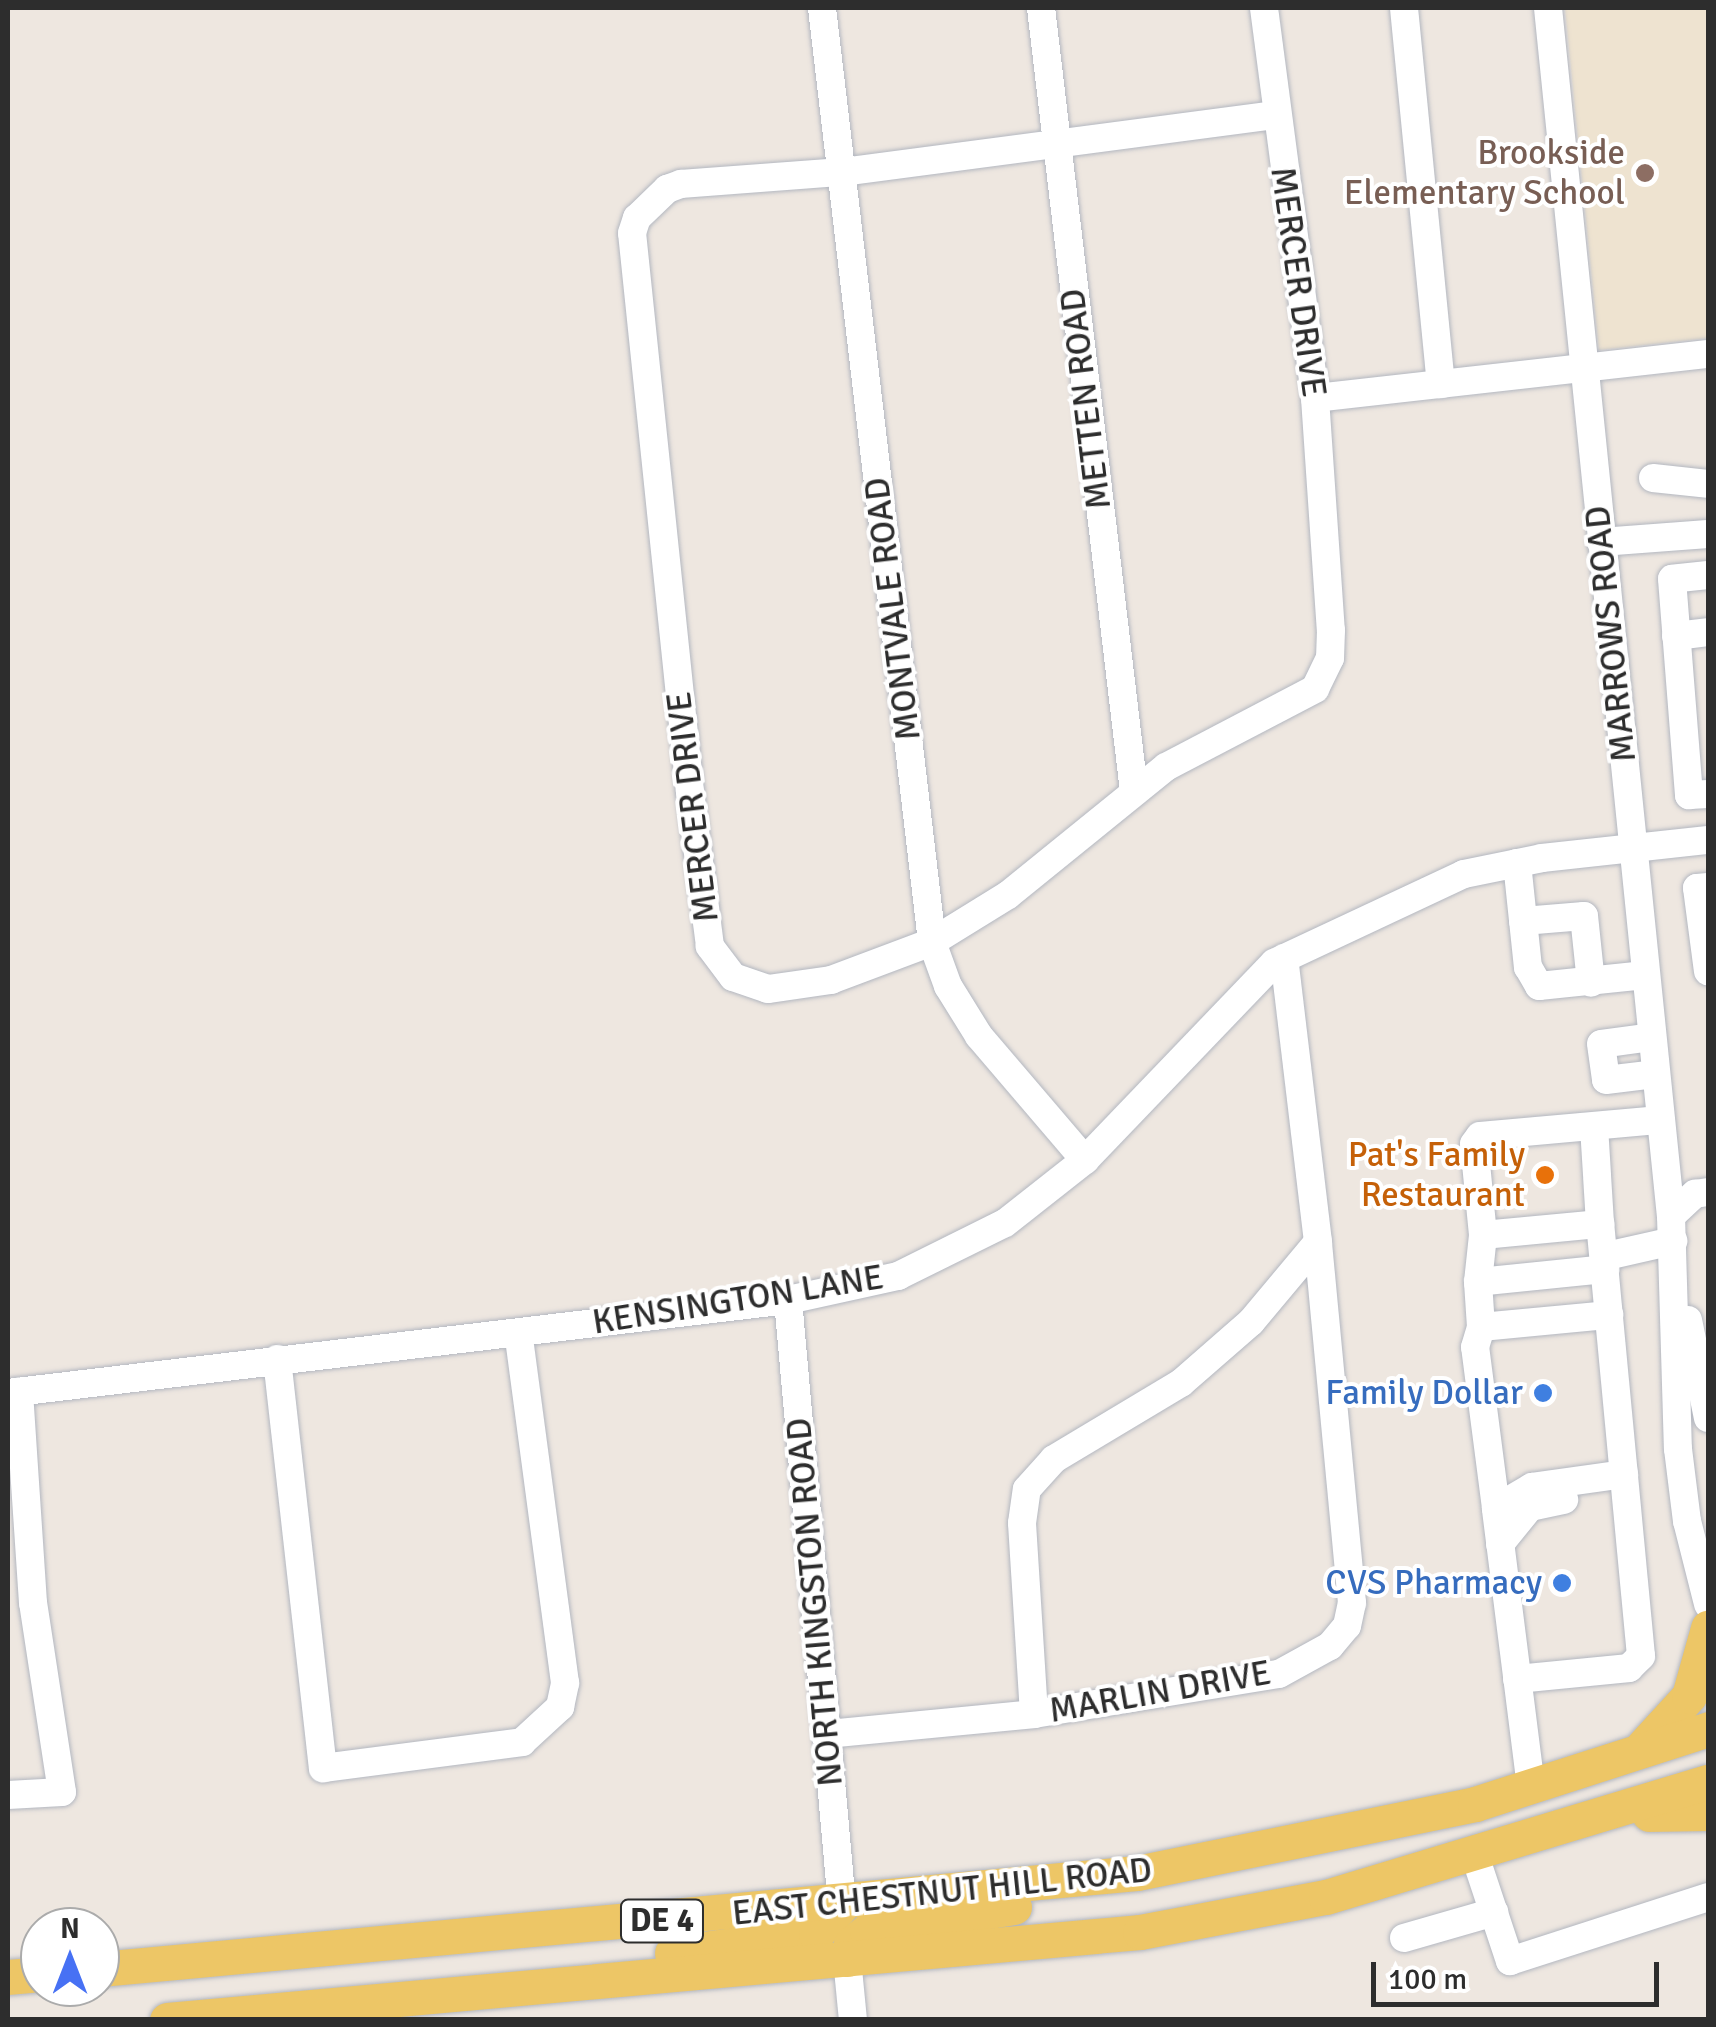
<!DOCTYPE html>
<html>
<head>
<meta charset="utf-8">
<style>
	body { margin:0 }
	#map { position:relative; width:1716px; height:2027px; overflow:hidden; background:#eee7e0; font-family:Signika,sans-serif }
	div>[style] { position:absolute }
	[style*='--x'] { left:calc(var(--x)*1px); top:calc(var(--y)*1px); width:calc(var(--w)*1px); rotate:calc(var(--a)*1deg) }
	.education>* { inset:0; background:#eee3d0 }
	.roads { filter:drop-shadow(0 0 2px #b3b7c0) drop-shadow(0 0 2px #b3b7c0) }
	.minor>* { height:28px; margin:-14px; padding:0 14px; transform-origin:14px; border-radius:14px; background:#fff }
	.major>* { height:35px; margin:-17.5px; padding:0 17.5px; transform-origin:17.5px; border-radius:17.5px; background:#edc666 }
	.dots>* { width:28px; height:28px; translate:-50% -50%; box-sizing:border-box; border:5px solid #fff; border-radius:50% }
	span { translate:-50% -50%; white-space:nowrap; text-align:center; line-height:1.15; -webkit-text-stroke:8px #fff; paint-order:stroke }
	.shield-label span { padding:2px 8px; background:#fff; border:2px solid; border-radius:8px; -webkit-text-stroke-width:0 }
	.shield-label { font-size:32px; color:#2d2d2d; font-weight:700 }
	.education-label { font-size:35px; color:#785e54 }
	.right { translate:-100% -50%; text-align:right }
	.street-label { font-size:35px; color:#2d2d2d }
	.food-label { font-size:35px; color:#c56008 }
	.shop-label { font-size:35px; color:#366cbe }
	.frame { position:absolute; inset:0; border:10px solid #2d2d2d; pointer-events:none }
	.north { position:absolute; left:20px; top:1907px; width:100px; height:100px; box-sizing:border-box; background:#fff; border:2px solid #ababab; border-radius:50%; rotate:0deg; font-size:28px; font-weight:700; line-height:40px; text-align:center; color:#2d2d2d }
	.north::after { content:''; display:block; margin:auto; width:35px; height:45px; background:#4771f4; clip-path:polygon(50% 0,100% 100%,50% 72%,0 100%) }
	.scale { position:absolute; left:1371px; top:1962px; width:288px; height:45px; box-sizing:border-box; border:5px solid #2d2d2d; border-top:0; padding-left:12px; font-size:30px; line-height:35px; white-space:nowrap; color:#2d2d2d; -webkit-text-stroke:8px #fff; paint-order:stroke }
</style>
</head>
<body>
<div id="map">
	<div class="education">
		<i style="clip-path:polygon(1565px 8px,1708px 8px,1708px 338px,1599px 350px)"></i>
	</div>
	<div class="roads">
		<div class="minor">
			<i style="--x:822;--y:8;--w:940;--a:83.28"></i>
			<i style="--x:932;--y:942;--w:47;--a:70"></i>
			<i style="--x:948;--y:986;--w:59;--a:58.2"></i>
			<i style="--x:979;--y:1036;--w:163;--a:49.5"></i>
			<i style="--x:1041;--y:8;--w:789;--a:83.23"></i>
			<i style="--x:1264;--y:8;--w:393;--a:82.5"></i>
			<i style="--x:1315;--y:398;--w:233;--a:86.1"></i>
			<i style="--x:1331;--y:630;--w:28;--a:92"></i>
			<i style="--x:1330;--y:658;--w:34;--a:116"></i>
			<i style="--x:1315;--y:689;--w:168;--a:152.4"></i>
			<i style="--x:1166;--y:767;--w:203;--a:141"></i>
			<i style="--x:1008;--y:895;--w:89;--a:148.3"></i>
			<i style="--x:932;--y:942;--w:108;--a:159.4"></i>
			<i style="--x:831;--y:980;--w:64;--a:171.9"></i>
			<i style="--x:768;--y:989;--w:37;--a:-161"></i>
			<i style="--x:733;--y:977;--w:39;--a:-127"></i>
			<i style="--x:710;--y:946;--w:155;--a:-97.4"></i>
			<i style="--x:690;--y:792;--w:562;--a:-95.92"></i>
			<i style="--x:632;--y:233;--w:16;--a:-72"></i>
			<i style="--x:637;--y:218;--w:42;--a:-44"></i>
			<i style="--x:667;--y:189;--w:15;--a:-20"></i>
			<i style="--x:681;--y:184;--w:161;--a:-4.3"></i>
			<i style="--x:842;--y:172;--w:437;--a:-7.5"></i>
			<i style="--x:1404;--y:8;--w:378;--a:84.4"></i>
			<i style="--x:1548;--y:8;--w:1214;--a:84.19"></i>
			<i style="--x:1671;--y:1216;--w:233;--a:88.3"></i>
			<i style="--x:1678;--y:1449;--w:73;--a:82.9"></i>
			<i style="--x:1687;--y:1521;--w:86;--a:75.8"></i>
			<i style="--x:1315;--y:398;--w:395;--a:-6.4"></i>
			<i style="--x:1653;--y:478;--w:55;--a:6.2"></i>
			<i style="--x:1601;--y:542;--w:107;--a:-4.3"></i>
			<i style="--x:1708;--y:575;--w:36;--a:174"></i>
			<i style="--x:1672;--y:579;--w:217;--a:85.5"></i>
			<i style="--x:1689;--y:795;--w:19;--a:-3"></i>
			<i style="--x:1676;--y:636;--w:32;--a:-7"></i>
			<i style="--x:1517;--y:863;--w:105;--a:84"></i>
			<i style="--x:1528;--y:967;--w:22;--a:60"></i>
			<i style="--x:1539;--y:986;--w:107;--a:-5.9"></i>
			<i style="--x:1708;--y:887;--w:11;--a:175"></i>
			<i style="--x:1697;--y:888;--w:84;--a:82.5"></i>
			<i style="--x:1523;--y:921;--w:61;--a:-4.7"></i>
			<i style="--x:1584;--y:916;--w:67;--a:84"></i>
			<i style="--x:1652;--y:1037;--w:51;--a:172.2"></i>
			<i style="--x:1601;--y:1044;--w:36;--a:82"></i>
			<i style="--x:1606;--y:1080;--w:49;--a:-7"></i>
			<i style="--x:1671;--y:1216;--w:33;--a:-43"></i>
			<i style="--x:1695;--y:1194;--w:13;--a:-9"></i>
			<i style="--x:1483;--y:1235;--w:91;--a:-95.6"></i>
			<i style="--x:1474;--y:1144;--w:10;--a:-53"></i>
			<i style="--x:1480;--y:1136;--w:181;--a:-5.1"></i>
			<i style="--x:1603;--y:1248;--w:11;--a:41"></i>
			<i style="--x:1611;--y:1255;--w:64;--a:-12.7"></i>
			<i style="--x:1478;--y:1282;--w:47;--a:-83.9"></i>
			<i style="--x:1483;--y:1235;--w:118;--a:-5.4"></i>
			<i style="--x:1600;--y:1224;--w:97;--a:-93.5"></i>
			<i style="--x:788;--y:1300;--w:607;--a:84.9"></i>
			<i style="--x:1688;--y:1320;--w:100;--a:78.5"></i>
			<i style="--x:1481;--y:1327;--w:129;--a:-5.4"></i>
			<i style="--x:277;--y:1359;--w:412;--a:83.6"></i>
			<i style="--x:323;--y:1768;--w:201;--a:-7.4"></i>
			<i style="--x:522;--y:1742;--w:52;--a:-42.6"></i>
			<i style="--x:560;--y:1707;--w:25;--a:-78"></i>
			<i style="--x:565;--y:1683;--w:353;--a:-97.6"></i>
			<i style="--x:8;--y:1393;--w:786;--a:-6.8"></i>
			<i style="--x:788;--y:1300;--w:113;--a:-12.3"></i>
			<i style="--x:898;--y:1276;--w:119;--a:-26.4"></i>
			<i style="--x:1005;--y:1223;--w:102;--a:-38.2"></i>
			<i style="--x:1085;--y:1160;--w:273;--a:-46.2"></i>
			<i style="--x:1274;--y:963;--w:210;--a:-25.1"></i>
			<i style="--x:1464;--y:874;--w:80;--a:-11.6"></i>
			<i style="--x:1542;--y:858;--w:167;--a:-6.2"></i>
			<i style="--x:1496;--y:1508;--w:162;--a:-97.4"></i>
			<i style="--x:1475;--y:1347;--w:21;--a:-73"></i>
			<i style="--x:1481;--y:1327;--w:45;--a:-93.8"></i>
			<i style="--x:1478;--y:1282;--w:128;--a:-5.8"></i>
			<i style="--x:1500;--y:1544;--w:48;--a:-51"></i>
			<i style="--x:1530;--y:1507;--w:35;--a:-12"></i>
			<i style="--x:1517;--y:1679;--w:113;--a:-5.6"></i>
			<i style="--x:1629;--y:1668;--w:17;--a:-45"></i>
			<i style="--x:1641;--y:1656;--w:434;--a:-95.4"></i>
			<i style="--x:1034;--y:1714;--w:191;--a:-93.6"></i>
			<i style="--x:1022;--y:1523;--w:34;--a:-82"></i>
			<i style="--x:1027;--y:1489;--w:40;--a:-48"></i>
			<i style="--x:1054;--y:1459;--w:148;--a:-30.9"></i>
			<i style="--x:1181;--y:1383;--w:93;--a:-41.1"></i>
			<i style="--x:1251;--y:1322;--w:104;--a:-50.1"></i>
			<i style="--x:827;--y:1734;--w:208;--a:-5.5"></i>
			<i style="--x:1034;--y:1714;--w:248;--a:-9.3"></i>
			<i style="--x:1279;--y:1674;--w:58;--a:-28.8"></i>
			<i style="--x:1330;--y:1646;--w:26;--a:-50"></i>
			<i style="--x:1347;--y:1626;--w:24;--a:-78"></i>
			<i style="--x:1352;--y:1603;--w:363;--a:-95.4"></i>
			<i style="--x:1318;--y:1242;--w:286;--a:-96.8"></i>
			<i style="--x:1531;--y:1787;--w:281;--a:-97.2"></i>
			<i style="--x:1496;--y:1508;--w:42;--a:-30.3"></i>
			<i style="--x:1532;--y:1487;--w:93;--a:-8"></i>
			<i style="--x:8;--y:1795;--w:54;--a:-3.2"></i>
			<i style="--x:62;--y:1792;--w:191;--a:-98.7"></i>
			<i style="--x:33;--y:1603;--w:212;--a:-93.8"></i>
			<i style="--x:1475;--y:1856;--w:111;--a:71.6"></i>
			<i style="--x:1510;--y:1961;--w:208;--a:-17.9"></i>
			<i style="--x:1404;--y:1938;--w:94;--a:-16.1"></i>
			<i style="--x:847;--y:1959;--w:61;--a:84.4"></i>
		</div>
		<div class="major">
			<i style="--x:1643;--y:1746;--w:68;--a:-47.4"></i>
			<i style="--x:1689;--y:1696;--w:71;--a:-74.4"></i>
			<i style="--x:1649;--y:1814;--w:59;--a:-1"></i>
			<i style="--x:672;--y:1953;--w:145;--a:-7.5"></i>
			<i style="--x:816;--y:1934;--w:39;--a:-48"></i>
			<i style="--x:847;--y:1959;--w:16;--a:-75"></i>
			<i style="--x:851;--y:1944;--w:21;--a:-39"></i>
			<i style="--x:867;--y:1931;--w:149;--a:-9.3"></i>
			<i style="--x:100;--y:1969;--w:1041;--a:-5.29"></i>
			<i style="--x:1137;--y:1873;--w:345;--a:-11.5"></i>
			<i style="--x:1475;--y:1804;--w:245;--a:-17.8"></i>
			<i style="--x:8;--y:1977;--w:32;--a:-5"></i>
			<i style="--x:167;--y:2020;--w:977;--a:-5.17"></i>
			<i style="--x:1140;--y:1932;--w:189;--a:-10.7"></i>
			<i style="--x:1326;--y:1897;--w:399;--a:-16.8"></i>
		</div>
	</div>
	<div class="dots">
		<i style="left:1645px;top:173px;background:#8d6e63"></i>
		<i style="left:1545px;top:1175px;background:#e8710a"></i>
		<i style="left:1543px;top:1393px;background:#3f7fe0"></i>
		<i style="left:1562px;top:1583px;background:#3f7fe0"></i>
	</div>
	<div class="shield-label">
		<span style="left:662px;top:1921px">DE 4</span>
	</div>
	<div class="education-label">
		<span class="right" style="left:1625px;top:173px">Brookside<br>Elementary School</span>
	</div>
	<div class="street-label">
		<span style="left:1298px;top:282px;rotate:82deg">MERCER DRIVE</span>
		<span style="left:1086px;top:399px;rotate:-97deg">METTEN ROAD</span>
		<span style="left:893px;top:609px;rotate:-97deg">MONTVALE ROAD</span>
		<span style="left:1611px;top:634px;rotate:-96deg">MARROWS ROAD</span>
		<span style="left:693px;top:807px;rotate:-97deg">MERCER DRIVE</span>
		<span style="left:738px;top:1300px;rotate:-9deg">KENSINGTON LANE</span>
		<span style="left:815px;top:1602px;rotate:-95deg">NORTH KINGSTON ROAD</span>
		<span style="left:1160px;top:1692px;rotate:-10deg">MARLIN DRIVE</span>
		<span style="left:942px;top:1892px;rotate:-6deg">EAST CHESTNUT HILL ROAD</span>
	</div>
	<div class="food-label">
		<span class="right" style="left:1525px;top:1175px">Pat's Family<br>Restaurant</span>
	</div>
	<div class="shop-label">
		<span class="right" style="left:1523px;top:1393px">Family Dollar</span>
		<span class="right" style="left:1542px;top:1583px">CVS Pharmacy</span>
	</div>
	<div class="frame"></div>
	<div class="north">N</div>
	<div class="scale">100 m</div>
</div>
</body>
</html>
